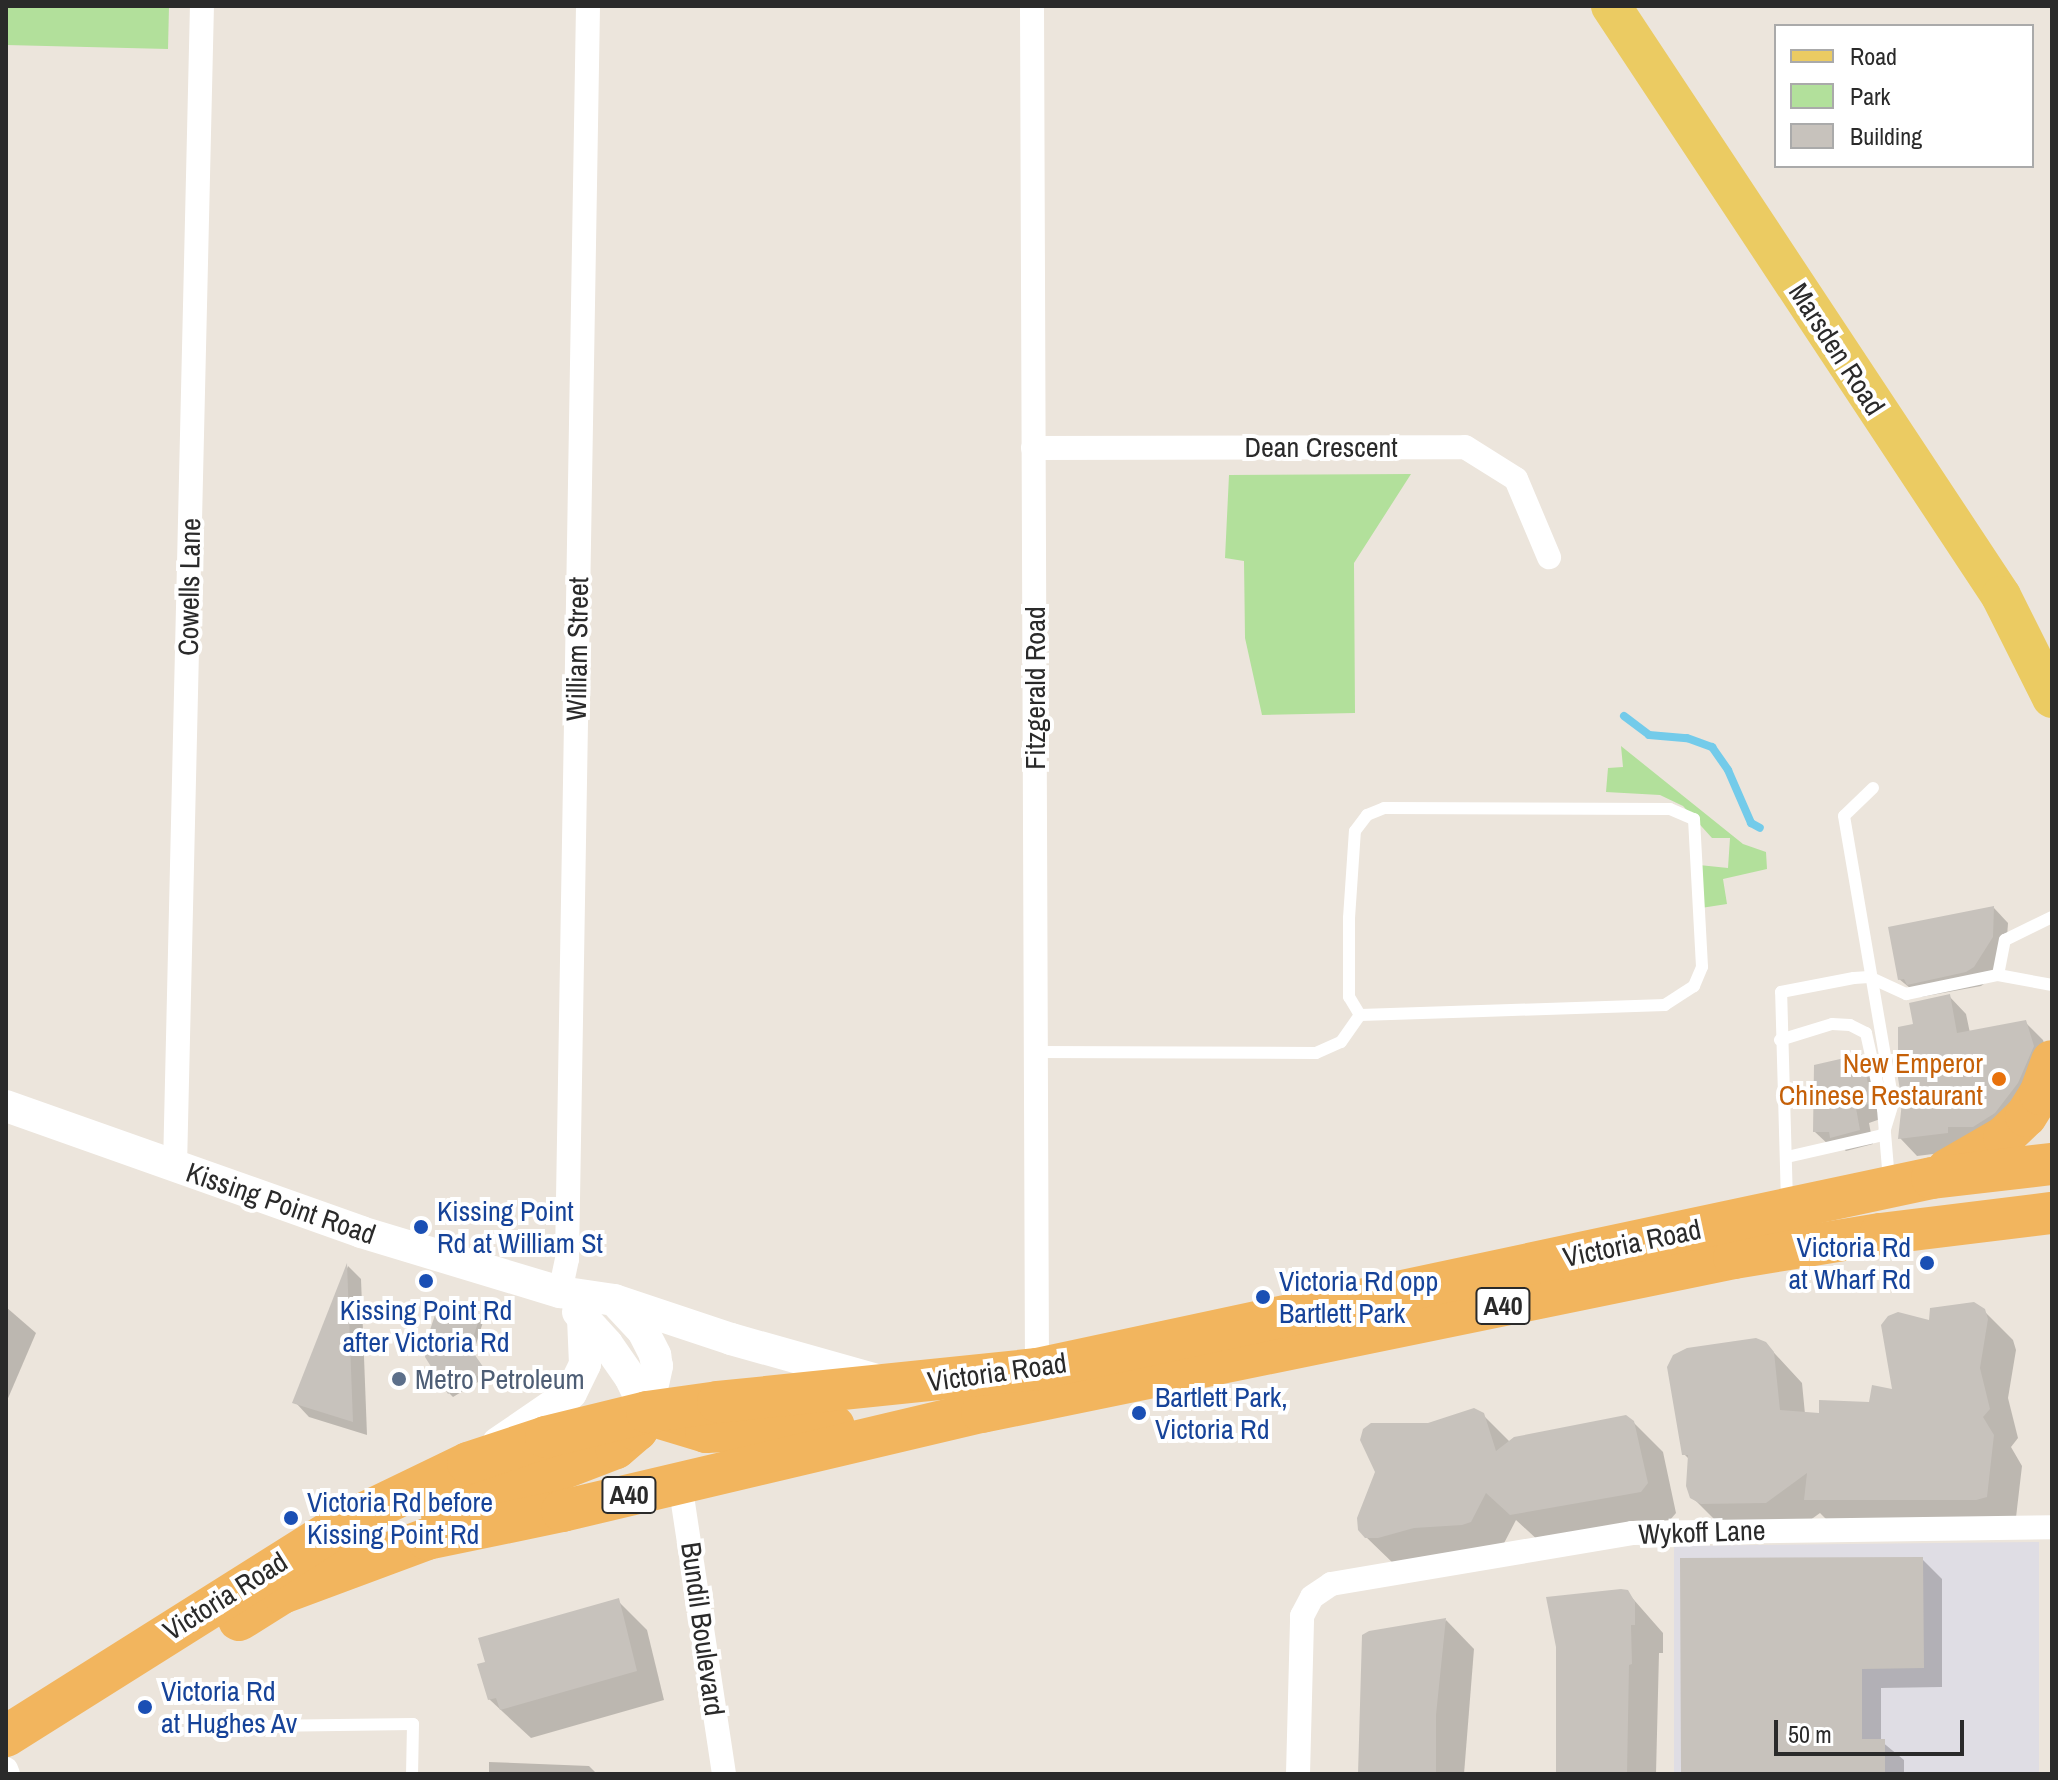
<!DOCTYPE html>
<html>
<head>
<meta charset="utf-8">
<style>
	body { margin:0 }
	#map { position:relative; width:2058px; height:1780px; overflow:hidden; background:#ece5dc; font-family:"Archivo Narrow",sans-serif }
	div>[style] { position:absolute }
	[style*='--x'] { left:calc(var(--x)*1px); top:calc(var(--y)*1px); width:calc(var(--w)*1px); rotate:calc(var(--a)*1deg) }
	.industrial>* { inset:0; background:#dfdde4 }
	.green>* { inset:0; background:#b2e09b }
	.shadow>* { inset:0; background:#0003 }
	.stream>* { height:8px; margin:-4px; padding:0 4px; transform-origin:4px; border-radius:4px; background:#73cbea }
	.building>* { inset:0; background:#c7c2bc }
	.service>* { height:12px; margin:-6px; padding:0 6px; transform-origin:6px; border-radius:6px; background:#fff }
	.minor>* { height:24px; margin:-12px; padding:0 12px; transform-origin:12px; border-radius:12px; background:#fff }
	.tertiary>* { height:32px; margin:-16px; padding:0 16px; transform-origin:16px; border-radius:16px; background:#fff }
	.primary>* { height:40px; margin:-20px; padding:0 20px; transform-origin:20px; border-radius:20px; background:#ebcb62 }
	.trunk>* { height:42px; margin:-21px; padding:0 21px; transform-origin:21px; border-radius:21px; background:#f2b55e }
	.dots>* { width:22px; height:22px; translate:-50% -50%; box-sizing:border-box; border:4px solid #fff; border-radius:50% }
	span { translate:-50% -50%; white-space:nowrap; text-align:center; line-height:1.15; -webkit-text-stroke:8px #fff; paint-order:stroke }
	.shield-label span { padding:2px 6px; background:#fff; border:2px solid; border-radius:6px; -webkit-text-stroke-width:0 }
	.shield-label { font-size:26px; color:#2a2a2a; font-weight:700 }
	.street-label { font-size:28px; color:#2a2a2a }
	.food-label { font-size:28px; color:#c56008 }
	.right { translate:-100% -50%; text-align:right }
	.transit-label { font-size:28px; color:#164399 }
	.left { translate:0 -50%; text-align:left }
	.service-label { font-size:28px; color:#4e5e75 }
	.frame { position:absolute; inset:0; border:8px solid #2a2a2a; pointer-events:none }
	.legend { position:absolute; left:1774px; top:24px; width:260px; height:144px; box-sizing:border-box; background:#fff; border:2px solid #aaa; margin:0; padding:10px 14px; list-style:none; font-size:24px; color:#2a2a2a }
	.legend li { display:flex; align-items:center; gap:16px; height:40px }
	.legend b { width:40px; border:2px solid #aaa }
	.scale { position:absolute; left:1774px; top:1720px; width:190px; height:36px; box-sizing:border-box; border:4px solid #2a2a2a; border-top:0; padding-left:10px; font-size:24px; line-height:28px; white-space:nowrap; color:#2a2a2a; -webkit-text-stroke:6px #fff; paint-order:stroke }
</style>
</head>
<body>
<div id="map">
	<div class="industrial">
		<i style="clip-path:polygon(2039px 1542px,2039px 1774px,1674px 1774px,1674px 1546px)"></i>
	</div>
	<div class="green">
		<i style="clip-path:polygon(6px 6px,169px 6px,168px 49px,6px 45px)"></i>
		<i style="clip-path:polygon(1411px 474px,1354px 563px,1355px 713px,1262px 715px,1245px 638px,1244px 561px,1225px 558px,1229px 475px)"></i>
		<i style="clip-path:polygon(1621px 746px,1743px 844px,1766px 852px,1767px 869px,1723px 879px,1727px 904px,1701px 908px,1699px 865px,1728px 868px,1730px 838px,1712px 838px,1683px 806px,1660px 795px,1606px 792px,1608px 768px,1623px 767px)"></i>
	</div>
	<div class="shadow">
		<i style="clip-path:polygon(1994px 908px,2008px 923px,2006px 952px,1988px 981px,1981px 986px,1921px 997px,1899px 979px)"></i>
		<i style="clip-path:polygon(1949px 996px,1966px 1014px,1970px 1033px,2025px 1022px,2043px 1040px,2051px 1064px,1965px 1150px,1917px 1156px,1900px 1138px,1915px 1026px)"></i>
		<i style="clip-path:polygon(1861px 1056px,1875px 1071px,1886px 1117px,1869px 1123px,1873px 1144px,1846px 1151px,1840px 1146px,1830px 1146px,1815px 1132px)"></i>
		<i style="clip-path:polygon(348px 1266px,361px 1279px,367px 1435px,309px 1417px,295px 1402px)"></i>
		<i style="clip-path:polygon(6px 1307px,36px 1333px,6px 1403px)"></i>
		<i style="clip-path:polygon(1983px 1310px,2013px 1340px,2016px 1350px,2008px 1398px,2018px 1438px,2011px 1447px,2022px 1466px,2015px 1526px,1835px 1528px,1820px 1513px,1795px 1531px,1722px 1527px,1692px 1497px,1690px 1460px,1684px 1454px,1765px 1343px,1802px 1383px,1805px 1414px,1821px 1415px,1871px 1404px,1895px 1391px,1931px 1323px)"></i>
		<i style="clip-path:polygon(479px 1318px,483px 1322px,473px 1354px,488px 1376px,453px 1397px,449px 1393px)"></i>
		<i style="clip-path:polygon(1483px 1415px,1510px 1442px,1633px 1422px,1663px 1452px,1676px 1513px,1670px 1520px,1541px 1543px,1516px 1520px,1500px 1551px,1396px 1566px,1366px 1537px,1428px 1425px)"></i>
		<i style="clip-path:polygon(1922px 1559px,1942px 1579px,1942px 1687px,1881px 1688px,1881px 1741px,1904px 1760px,1904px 1774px,1683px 1774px)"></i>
		<i style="clip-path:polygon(1627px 1592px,1663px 1633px,1663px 1653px,1659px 1653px,1656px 1774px,1558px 1774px)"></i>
		<i style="clip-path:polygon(618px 1601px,647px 1630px,664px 1700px,531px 1738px,489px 1699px)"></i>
		<i style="clip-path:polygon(1446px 1620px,1474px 1649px,1464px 1774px,1361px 1774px)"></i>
		<i style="clip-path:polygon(489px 1762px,589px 1766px,597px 1774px,489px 1774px)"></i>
	</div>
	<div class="stream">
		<i style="--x:1624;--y:716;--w:31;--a:37"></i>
		<i style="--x:1649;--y:735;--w:38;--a:5"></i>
		<i style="--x:1687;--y:738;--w:27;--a:20"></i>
		<i style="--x:1712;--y:747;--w:28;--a:55"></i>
		<i style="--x:1728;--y:770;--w:58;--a:66.5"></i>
		<i style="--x:1751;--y:823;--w:10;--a:29"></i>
	</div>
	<div class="building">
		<i style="clip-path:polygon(1994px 906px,1993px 937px,1974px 967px,1966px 972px,1907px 985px,1904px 979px,1898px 980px,1888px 927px)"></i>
		<i style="clip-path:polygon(1950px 994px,1957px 1033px,2026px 1020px,2034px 1046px,2018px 1083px,1995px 1113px,1973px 1127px,1948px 1127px,1948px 1133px,1898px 1139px,1902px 1102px,1898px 1078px,1898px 1027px,1913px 1024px,1909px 1003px)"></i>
		<i style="clip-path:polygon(1862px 1054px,1872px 1103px,1856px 1108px,1860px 1130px,1830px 1138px,1829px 1132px,1813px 1132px,1814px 1065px)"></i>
		<i style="clip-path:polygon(347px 1263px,353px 1422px,292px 1403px)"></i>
		<i style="clip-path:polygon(1974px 1302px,1985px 1309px,1988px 1319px,1980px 1368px,1990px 1409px,1983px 1417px,1994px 1435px,1987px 1497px,1976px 1500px,1804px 1500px,1807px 1473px,1766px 1503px,1701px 1504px,1690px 1498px,1686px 1486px,1688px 1455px,1682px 1455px,1667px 1367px,1673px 1355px,1687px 1348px,1756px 1338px,1766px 1342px,1774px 1352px,1780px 1410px,1819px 1413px,1819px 1400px,1869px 1402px,1872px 1385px,1892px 1389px,1881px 1325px,1888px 1316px,1898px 1312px,1929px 1320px,1930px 1308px)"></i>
		<i style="clip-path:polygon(439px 1303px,480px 1316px,470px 1348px,486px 1371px,448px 1394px,425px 1357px,426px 1342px)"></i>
		<i style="clip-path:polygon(1474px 1408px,1484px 1413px,1496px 1451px,1514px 1437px,1626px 1415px,1634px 1421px,1648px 1483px,1641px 1492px,1510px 1515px,1486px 1493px,1471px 1522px,1462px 1525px,1414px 1528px,1378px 1538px,1365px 1538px,1358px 1530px,1357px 1518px,1375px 1472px,1360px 1440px,1363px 1429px,1371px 1423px,1428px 1423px)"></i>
		<i style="clip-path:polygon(1923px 1557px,1924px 1668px,1862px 1669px,1862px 1739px,1885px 1739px,1885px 1774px,1681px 1774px,1680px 1558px)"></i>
		<i style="clip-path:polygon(1621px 1589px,1628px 1590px,1635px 1602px,1635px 1625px,1631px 1625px,1632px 1664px,1629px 1665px,1627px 1774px,1556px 1774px,1556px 1647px,1546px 1597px)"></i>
		<i style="clip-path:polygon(619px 1598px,637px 1671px,500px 1710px,496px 1698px,488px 1700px,477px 1664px,485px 1662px,478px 1638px)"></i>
		<i style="clip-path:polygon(1446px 1618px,1436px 1715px,1436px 1774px,1358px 1774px,1362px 1635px,1369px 1631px)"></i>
	</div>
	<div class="service">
		<i style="--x:1873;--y:788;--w:40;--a:136"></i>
		<i style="--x:1844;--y:816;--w:291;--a:80.3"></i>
		<i style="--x:1893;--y:1103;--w:34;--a:107"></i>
		<i style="--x:1384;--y:808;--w:286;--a:0.2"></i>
		<i style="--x:1670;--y:809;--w:26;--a:23"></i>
		<i style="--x:1694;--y:819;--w:148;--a:86.9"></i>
		<i style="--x:1702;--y:967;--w:21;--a:113"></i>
		<i style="--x:1694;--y:986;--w:35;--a:147"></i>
		<i style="--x:1665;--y:1005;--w:305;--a:178.1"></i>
		<i style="--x:1360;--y:1015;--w:21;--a:-121"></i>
		<i style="--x:1349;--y:997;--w:79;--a:-90"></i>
		<i style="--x:1349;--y:918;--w:87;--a:-86.1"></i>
		<i style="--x:1355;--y:831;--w:20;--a:-53"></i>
		<i style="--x:1367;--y:815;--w:18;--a:-22"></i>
		<i style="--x:1998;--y:975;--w:36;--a:-79"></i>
		<i style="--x:2005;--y:940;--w:52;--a:-26.1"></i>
		<i style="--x:1780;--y:1040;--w:54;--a:-17.1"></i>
		<i style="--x:1832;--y:1024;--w:18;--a:3"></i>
		<i style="--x:1850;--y:1025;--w:18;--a:27"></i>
		<i style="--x:1866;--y:1033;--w:78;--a:77.4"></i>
		<i style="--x:1883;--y:1109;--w:72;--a:85.2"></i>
		<i style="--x:1037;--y:1052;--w:279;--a:0.2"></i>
		<i style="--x:1316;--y:1053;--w:27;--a:-24"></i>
		<i style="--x:1341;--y:1042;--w:33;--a:-55"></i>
		<i style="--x:1787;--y:1157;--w:98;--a:-12.9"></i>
		<i style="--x:1787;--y:1203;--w:211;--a:-91.6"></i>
		<i style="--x:1781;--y:992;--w:74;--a:-10.9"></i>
		<i style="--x:1854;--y:978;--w:15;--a:-4"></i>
		<i style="--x:1869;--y:977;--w:41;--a:24.7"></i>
		<i style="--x:1906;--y:994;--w:94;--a:-11.7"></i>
		<i style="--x:1998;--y:975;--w:55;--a:10.5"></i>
		<i style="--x:263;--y:1726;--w:150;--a:-0.8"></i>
		<i style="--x:413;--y:1724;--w:50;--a:91.1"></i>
	</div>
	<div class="minor">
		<i style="--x:1032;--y:6;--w:1363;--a:89.79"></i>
		<i style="--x:1033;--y:448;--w:432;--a:-0.1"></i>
		<i style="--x:1465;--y:447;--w:60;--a:32.1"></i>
		<i style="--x:1516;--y:479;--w:85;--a:67.1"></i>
		<i style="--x:175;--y:1167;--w:1161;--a:-88.67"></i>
		<i style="--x:560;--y:1292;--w:34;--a:-78"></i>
		<i style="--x:567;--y:1259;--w:1253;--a:-89.04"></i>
		<i style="--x:680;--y:1483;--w:294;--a:81.4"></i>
		<i style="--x:6;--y:1769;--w:5;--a:68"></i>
		<i style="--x:1298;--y:1774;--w:158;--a:-88.5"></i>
		<i style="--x:1302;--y:1616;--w:21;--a:-62"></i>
		<i style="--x:1312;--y:1597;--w:23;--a:-34"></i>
		<i style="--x:1331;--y:1584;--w:305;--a:-9.6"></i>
		<i style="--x:1632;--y:1533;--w:420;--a:-0.8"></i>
	</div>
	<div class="tertiary">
		<i style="--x:6;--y:1106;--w:377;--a:19.5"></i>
		<i style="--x:361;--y:1232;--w:208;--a:16.8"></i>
		<i style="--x:560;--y:1292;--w:55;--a:8.4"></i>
		<i style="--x:614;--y:1300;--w:123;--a:18.4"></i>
		<i style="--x:731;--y:1339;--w:152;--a:15.7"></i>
		<i style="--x:616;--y:1302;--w:40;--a:47"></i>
		<i style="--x:643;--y:1331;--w:27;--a:63"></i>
		<i style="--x:655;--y:1355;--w:11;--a:80"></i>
		<i style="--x:657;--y:1366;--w:47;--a:102.3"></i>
		<i style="--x:578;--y:1312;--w:43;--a:47.8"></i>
		<i style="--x:607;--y:1344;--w:40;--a:55.1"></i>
		<i style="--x:630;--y:1377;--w:39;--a:64"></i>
		<i style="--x:498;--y:1443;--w:88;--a:-34.4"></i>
		<i style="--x:571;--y:1393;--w:32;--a:-64"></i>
		<i style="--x:585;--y:1364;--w:45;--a:-92.5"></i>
	</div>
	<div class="primary">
		<i style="--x:1611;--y:6;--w:707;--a:56.53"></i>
		<i style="--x:2001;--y:596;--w:114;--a:63.4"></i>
	</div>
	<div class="trunk">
		<i style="--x:1947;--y:1170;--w:66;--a:-30.1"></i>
		<i style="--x:2004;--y:1137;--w:30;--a:-44"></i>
		<i style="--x:2026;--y:1116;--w:26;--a:-58"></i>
		<i style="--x:2040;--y:1094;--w:35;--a:-70"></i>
		<i style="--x:663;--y:1419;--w:45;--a:16.8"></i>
		<i style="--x:706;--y:1432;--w:128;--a:-2.7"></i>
		<i style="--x:442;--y:1515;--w:186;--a:-21.1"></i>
		<i style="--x:616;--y:1448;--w:28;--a:-41"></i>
		<i style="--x:637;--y:1430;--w:20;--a:-60"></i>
		<i style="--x:239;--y:1620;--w:51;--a:-32.1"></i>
		<i style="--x:282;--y:1593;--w:155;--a:-20.4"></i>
		<i style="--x:427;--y:1539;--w:138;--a:-11.7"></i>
		<i style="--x:562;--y:1511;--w:432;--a:-13.3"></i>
		<i style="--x:982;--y:1412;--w:768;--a:-11.57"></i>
		<i style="--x:1734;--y:1258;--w:148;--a:-9.3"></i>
		<i style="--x:1880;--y:1234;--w:173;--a:-7"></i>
		<i style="--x:6;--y:1736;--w:400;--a:-32.2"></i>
		<i style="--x:344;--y:1523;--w:138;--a:-25.8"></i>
		<i style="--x:468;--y:1463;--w:82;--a:-18.4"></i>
		<i style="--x:546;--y:1437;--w:104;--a:-13.9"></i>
		<i style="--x:647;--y:1412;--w:72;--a:-8"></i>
		<i style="--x:718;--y:1402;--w:321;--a:-5.9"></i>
		<i style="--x:1037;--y:1369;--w:915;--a:-12.05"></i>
		<i style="--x:1932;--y:1178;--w:121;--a:-6.7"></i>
	</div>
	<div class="dots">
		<i style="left:1999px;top:1079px;background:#e8710a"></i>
		<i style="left:421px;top:1227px;background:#1a4fb4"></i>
		<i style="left:1927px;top:1263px;background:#1a4fb4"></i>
		<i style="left:426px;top:1281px;background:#1a4fb4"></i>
		<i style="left:1263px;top:1297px;background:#1a4fb4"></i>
		<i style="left:399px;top:1379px;background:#5c6f8a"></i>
		<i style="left:1139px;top:1413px;background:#1a4fb4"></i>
		<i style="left:291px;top:1518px;background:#1a4fb4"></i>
		<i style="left:145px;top:1707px;background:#1a4fb4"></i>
	</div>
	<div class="shield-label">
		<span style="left:1503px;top:1306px">A40</span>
		<span style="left:629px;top:1495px">A40</span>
	</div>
	<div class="street-label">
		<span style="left:1837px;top:349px;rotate:57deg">Marsden Road</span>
		<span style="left:1321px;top:447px">Dean Crescent</span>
		<span style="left:189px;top:587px;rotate:-89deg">Cowells Lane</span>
		<span style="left:577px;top:649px;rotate:-89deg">William Street</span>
		<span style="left:1035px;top:688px;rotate:-90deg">Fitzgerald Road</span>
		<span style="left:281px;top:1203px;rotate:19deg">Kissing Point Road</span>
		<span style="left:1632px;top:1243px;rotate:-12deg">Victoria Road</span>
		<span style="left:997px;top:1372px;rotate:-8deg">Victoria Road</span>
		<span style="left:1702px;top:1532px;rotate:-2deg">Wykoff Lane</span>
		<span style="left:225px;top:1596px;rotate:-32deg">Victoria Road</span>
		<span style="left:703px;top:1629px;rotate:82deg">Bundil Boulevard</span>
	</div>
	<div class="food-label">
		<span class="right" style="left:1983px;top:1079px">New Emperor<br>Chinese Restaurant</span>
	</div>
	<div class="transit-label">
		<span class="left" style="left:437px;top:1227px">Kissing Point<br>Rd at William St</span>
		<span class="right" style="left:1911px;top:1263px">Victoria Rd<br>at Wharf Rd</span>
		<span class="left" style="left:1279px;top:1297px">Victoria Rd opp<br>Bartlett Park</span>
		<span style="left:426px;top:1326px">Kissing Point Rd<br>after Victoria Rd</span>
		<span class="left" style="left:1155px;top:1413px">Bartlett Park,<br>Victoria Rd</span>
		<span class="left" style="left:307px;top:1518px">Victoria Rd before<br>Kissing Point Rd</span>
		<span class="left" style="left:161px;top:1707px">Victoria Rd<br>at Hughes Av</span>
	</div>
	<div class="service-label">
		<span class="left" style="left:415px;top:1379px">Metro Petroleum</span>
	</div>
	<div class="frame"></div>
	<ul class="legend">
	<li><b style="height:10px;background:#ebcb62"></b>Road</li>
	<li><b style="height:22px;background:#b2e09b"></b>Park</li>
	<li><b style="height:22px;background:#c7c2bc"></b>Building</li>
	</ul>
	<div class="scale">50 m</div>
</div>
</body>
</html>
